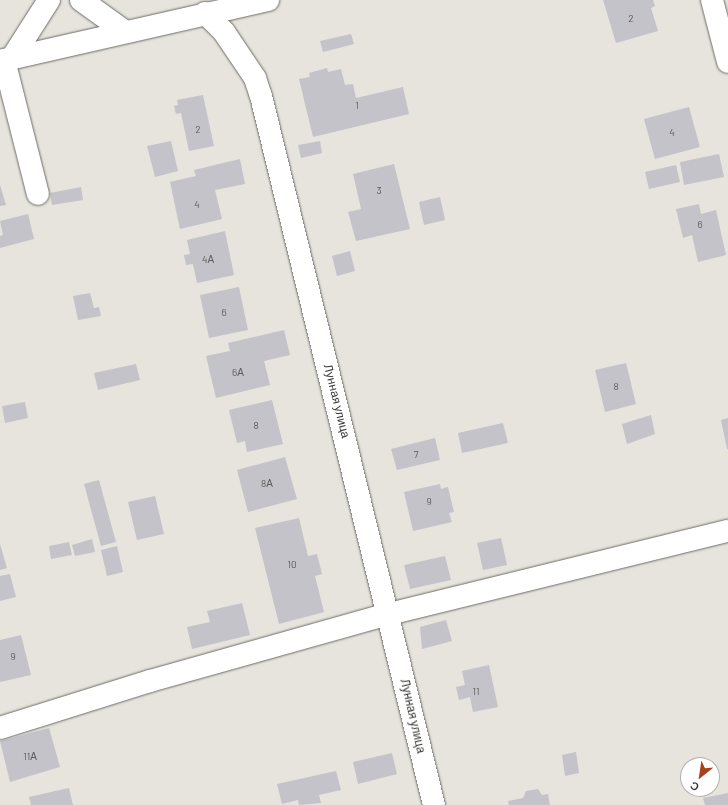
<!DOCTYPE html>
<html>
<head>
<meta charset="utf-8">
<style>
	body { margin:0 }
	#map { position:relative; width:728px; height:805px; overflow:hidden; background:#e6e4dd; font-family:Barlow,sans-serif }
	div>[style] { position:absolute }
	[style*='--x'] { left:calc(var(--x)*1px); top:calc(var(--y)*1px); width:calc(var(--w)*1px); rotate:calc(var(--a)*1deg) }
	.building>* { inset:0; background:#c3c3c9 }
	.roads { filter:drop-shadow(0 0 1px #6e6c67) drop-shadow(0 0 1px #6e6c67) }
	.minor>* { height:22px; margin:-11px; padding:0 11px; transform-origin:11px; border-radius:11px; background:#fff }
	span { translate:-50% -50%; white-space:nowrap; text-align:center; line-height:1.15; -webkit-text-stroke:3px #fff; paint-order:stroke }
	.number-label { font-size:10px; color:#5c5c5c }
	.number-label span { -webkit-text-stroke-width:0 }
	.street-label { font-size:12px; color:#3a3937 }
	.north { position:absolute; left:680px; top:757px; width:40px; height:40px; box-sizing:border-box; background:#fff; border:1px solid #b0b0af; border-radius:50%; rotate:210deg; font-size:11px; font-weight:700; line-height:16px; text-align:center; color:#3a3937 }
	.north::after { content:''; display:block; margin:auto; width:14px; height:18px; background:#a8411c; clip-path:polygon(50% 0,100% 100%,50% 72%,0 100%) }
</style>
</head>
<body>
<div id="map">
	<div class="building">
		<i style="clip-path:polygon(603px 0,653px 0,655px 6px,651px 8px,658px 31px,616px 43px)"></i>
		<i style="clip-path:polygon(351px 34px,354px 44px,323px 52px,320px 41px)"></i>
		<i style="clip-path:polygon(327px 68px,328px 72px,341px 69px,345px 85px,353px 84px,356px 98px,403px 87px,409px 114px,313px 137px,299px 79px,310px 77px,309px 73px)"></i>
		<i style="clip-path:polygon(203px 95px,214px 146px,189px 151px,181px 113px,176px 114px,174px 106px,178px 105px,177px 100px)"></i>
		<i style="clip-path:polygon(689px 107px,700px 147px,655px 159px,644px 119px)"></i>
		<i style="clip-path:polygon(171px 141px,178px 171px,155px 177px,147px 146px)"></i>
		<i style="clip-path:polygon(320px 141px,322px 153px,301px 158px,298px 145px)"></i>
		<i style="clip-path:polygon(719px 154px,724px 177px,684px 185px,680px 162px)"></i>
		<i style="clip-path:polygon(240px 159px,245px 184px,215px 190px,222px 219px,180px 229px,170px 182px,196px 176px,194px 170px)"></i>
		<i style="clip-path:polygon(394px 164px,410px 229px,356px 241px,348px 212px,361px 209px,353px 174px)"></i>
		<i style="clip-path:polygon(676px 165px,680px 182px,649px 189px,645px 172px)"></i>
		<i style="clip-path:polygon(0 185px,6px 205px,0 206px)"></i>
		<i style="clip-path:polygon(81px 187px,83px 200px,52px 205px,50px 193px)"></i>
		<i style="clip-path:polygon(440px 197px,445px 220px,424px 225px,419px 202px)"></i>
		<i style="clip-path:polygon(699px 204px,701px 214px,716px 210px,726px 255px,698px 262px,692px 235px,683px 238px,676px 209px)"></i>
		<i style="clip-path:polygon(28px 214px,34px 239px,0 248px,0 236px,3px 235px,0 221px)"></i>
		<i style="clip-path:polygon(225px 231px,234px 275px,197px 283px,193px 264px,186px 265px,184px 255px,190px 254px,187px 240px)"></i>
		<i style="clip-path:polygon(350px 251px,355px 271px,337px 276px,332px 256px)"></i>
		<i style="clip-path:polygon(239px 287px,248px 330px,209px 338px,200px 295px)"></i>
		<i style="clip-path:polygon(90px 293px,94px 308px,99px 307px,101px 316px,78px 320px,73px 296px)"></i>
		<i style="clip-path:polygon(284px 330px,290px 355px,264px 361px,270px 385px,216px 398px,206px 356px,230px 351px,228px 343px)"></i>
		<i style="clip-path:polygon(626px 363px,636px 404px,605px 412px,595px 370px)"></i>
		<i style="clip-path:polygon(136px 364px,140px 380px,98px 390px,94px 373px)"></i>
		<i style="clip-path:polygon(272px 400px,283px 444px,247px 452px,245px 441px,237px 443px,229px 410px)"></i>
		<i style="clip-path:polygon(25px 402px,28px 418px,5px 423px,2px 406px)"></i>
		<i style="clip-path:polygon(651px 415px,655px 434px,627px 444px,622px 424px)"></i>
		<i style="clip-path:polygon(728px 418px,728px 449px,727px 449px,721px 420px)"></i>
		<i style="clip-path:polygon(503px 423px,508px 443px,462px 453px,458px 433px)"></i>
		<i style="clip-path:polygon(435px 438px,440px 460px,397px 470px,391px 449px)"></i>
		<i style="clip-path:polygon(285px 457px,297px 499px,248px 512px,237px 470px)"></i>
		<i style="clip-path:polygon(99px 480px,116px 542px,101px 546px,84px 484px)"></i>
		<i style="clip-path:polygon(440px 484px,441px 489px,448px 487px,454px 512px,449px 513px,452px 522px,413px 531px,404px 492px)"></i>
		<i style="clip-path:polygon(155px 496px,164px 534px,137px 540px,128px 502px)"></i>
		<i style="clip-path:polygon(299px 518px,308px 556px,317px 554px,322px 574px,315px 576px,324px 612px,279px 624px,255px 528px)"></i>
		<i style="clip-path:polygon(501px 538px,507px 565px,483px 570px,477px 543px)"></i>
		<i style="clip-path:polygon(92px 539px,95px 552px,75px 556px,72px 545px)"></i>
		<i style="clip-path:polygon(69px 542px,72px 555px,51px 559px,49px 546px)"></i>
		<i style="clip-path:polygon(0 544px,7px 568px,0 570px)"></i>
		<i style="clip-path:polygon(117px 546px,123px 572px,107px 576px,101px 550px)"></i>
		<i style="clip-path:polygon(445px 556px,451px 580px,410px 589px,404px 565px)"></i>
		<i style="clip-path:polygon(10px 574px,16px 597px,0 601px,0 576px)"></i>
		<i style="clip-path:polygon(242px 603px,250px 635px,192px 649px,187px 627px,210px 622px,207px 611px)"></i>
		<i style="clip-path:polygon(446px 620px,452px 641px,422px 649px,420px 627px)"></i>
		<i style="clip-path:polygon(21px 635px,31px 675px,0 682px,0 640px)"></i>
		<i style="clip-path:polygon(489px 665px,498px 707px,473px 712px,470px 697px,459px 700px,456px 687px,465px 685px,462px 671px)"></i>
		<i style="clip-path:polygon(49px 728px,60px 767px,10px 782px,0 741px)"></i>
		<i style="clip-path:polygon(576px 752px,579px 773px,565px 776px,562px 755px)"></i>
		<i style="clip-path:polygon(392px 753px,397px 774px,358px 784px,353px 762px)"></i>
		<i style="clip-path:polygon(336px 771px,341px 790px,319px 795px,321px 803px,299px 805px,298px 800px,282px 804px,277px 784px)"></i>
		<i style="clip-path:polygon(69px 788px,73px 805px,31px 805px,29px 797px)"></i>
		<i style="clip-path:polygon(538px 789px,542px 795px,548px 794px,550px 805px,509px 805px,508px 801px,523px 798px,526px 791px)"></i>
		<i style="clip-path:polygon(728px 793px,728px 805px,705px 805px,703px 798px)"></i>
	</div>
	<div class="roads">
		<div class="minor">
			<i style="--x:81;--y:0;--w:53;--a:35.8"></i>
			<i style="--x:712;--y:0;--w:64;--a:75.5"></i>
			<i style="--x:205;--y:13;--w:27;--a:45"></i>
			<i style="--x:224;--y:32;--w:55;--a:56"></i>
			<i style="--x:255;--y:78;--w:19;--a:72"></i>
			<i style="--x:261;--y:96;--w:730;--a:76.29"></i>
			<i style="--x:12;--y:58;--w:69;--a:-57.5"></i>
			<i style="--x:4;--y:60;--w:138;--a:75.8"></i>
			<i style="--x:0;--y:61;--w:275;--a:-12.8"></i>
			<i style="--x:0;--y:728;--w:157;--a:-17.4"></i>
			<i style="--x:150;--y:681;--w:248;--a:-15.7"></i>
			<i style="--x:389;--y:614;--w:349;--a:-13.8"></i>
		</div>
	</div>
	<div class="number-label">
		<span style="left:631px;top:19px">2</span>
		<span style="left:357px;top:106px">1</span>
		<span style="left:198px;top:130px">2</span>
		<span style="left:672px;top:133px">4</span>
		<span style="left:379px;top:191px">3</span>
		<span style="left:197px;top:205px">4</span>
		<span style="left:700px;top:225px">6</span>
		<span style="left:208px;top:260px">4А</span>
		<span style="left:224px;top:313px">6</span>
		<span style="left:238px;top:373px">6А</span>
		<span style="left:616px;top:387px">8</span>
		<span style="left:256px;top:426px">8</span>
		<span style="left:416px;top:455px">7</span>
		<span style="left:267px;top:484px">8А</span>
		<span style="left:429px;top:502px">9</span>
		<span style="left:292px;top:565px">10</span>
		<span style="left:13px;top:657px">9</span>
		<span style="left:476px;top:692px">11</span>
		<span style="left:30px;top:757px">11А</span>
	</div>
	<div class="street-label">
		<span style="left:337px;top:401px;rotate:76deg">Лунная улица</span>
		<span style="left:413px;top:716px;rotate:77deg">Лунная улица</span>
	</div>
	<div class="north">С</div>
</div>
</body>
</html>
